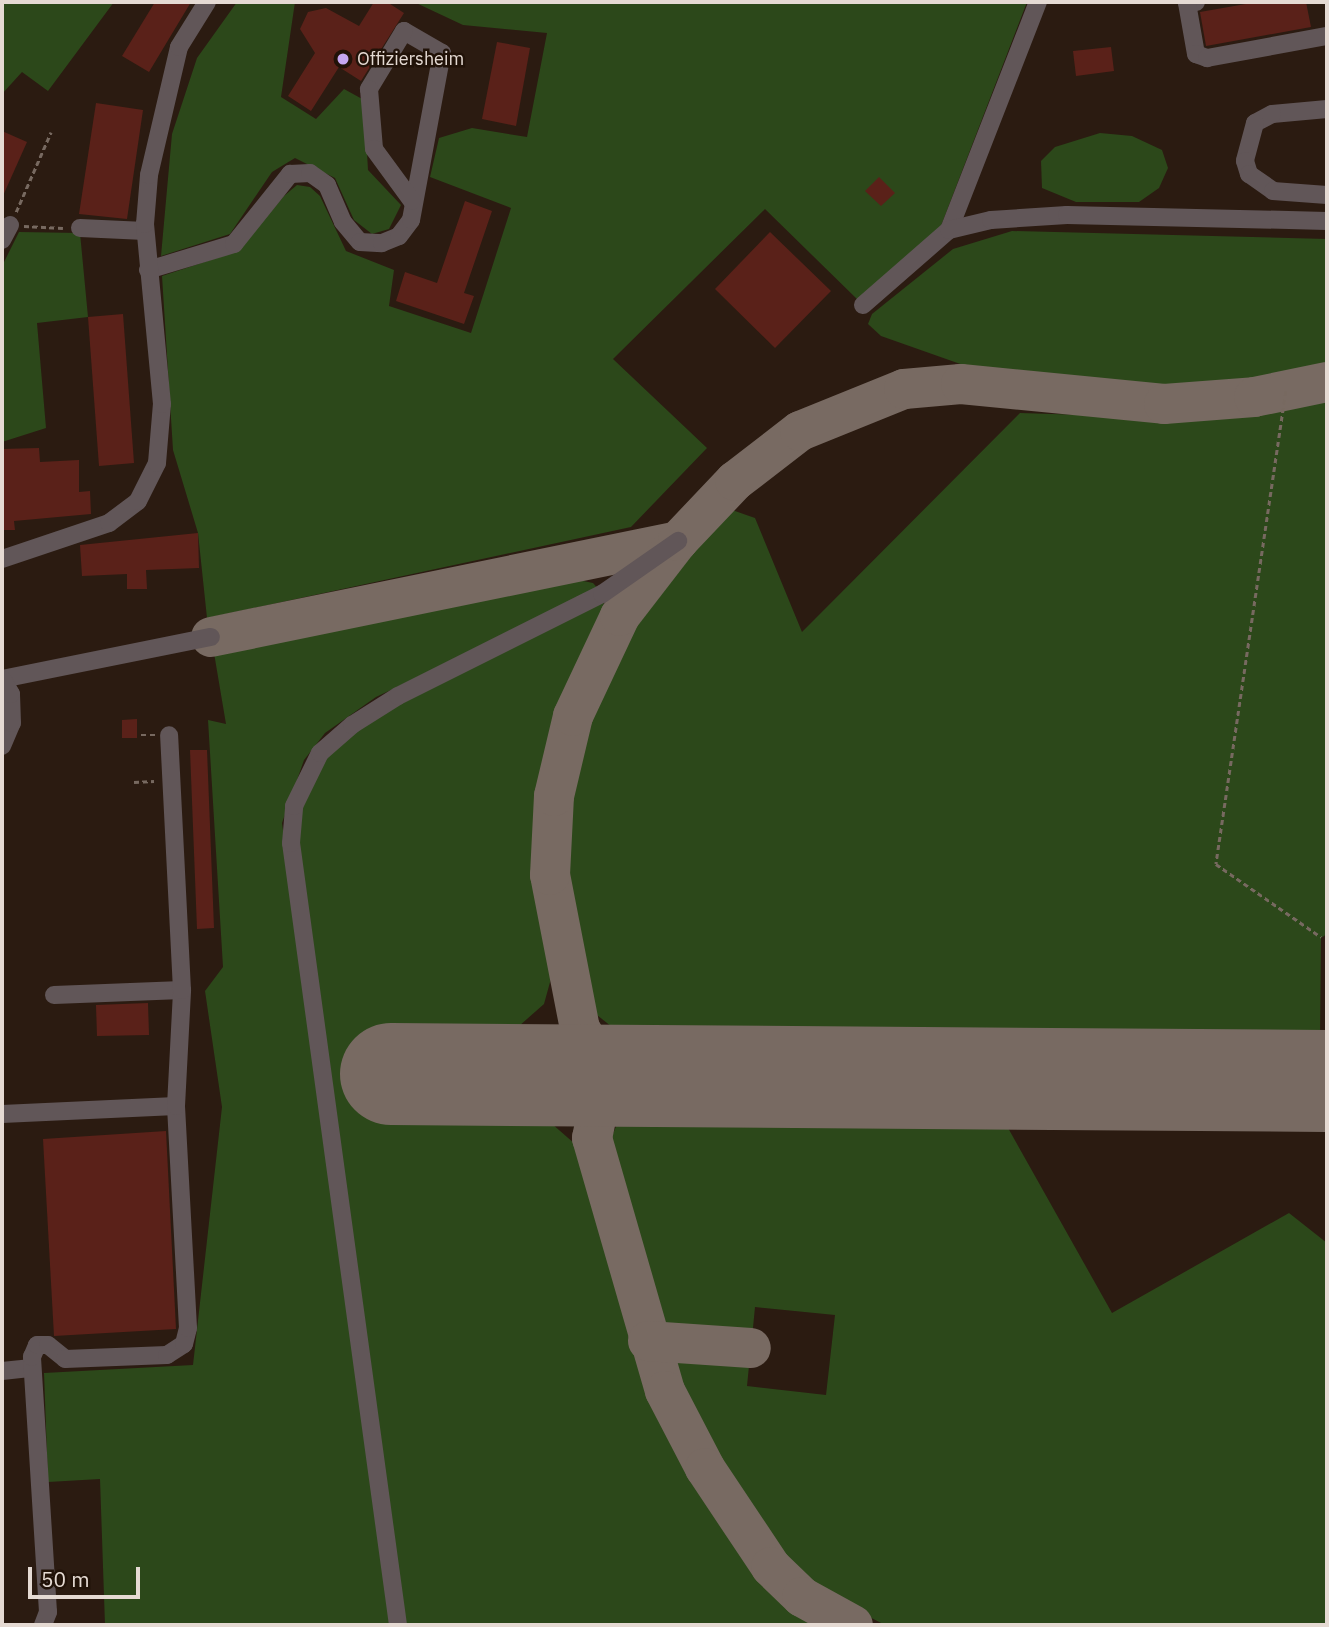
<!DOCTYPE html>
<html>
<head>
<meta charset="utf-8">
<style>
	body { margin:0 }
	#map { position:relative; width:1329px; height:1627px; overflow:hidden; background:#2b1b11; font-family:"IBM Plex Sans",sans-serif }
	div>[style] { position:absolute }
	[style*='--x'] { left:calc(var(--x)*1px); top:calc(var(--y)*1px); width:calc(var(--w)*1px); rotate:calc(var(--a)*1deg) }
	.green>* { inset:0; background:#2c481a }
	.taxiway>* { height:40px; margin:-20px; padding:0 20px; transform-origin:20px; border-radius:20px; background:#786a62 }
	.runway>* { height:102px; margin:-51px; padding:0 51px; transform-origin:51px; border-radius:51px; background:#786a62 }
	.building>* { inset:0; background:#5a2119 }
	.path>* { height:2.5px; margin-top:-1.25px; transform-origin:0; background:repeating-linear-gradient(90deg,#776960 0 5px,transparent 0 8.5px) }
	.minor>* { height:18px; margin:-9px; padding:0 9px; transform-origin:9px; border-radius:9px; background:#615658 }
	.dots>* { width:19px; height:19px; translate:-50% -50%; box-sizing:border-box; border:4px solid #211208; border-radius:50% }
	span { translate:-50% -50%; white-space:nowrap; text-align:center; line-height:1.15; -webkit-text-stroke:5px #211208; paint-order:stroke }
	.poi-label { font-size:18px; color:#e5dad3 }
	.left { translate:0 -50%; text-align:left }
	.frame { position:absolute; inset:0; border:4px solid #e5dad3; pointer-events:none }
	.scale { position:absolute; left:28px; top:1567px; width:112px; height:32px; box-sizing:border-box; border:4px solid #e5dad3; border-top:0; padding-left:9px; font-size:21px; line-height:24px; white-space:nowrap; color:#e5dad3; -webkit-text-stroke:5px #211208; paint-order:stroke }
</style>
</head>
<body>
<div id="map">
	<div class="green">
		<i style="clip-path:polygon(2px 2px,114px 2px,48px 91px,22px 72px,2px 94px)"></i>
		<i style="clip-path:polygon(237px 2px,295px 2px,281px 97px,316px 119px,344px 89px,364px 100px,368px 170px,401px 205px,389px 229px,372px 234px,354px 220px,335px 178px,295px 158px,272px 172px,230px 234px,161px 256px,172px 134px,197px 58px)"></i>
		<i style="clip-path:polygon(414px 2px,1027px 2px,939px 231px,860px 302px,765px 209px,613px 359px,707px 448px,631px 527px,207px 618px,198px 533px,173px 450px,162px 276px,238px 251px,284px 196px,297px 185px,310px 187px,320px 196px,346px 251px,394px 270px,389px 306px,471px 333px,511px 208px,430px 177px,439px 138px,472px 128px,527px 137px,547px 33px,463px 25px)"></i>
		<i style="clip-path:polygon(1100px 133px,1132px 136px,1162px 150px,1168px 168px,1159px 188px,1139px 202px,1076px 202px,1042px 188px,1041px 161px,1055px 147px)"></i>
		<i style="clip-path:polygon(1012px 231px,1327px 239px,1327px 366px,1220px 384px,1081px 386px,966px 366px,881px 336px,868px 324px,872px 314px,953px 249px)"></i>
		<i style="clip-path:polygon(19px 232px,80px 233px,88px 317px,37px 323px,46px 428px,2px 442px,2px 266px)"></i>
		<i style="clip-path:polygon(1327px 397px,1327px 934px,1321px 938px,1320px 1039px,622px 1035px,592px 1011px,565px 880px,571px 775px,614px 654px,645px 605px,718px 520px,732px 510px,755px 518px,802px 632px,1020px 413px,1179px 418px)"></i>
		<i style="clip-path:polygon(569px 578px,593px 583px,600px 591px,376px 697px,325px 733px,304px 760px,282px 823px,391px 1625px,105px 1625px,100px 1479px,48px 1482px,44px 1373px,193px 1365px,222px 1107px,205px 991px,223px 967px,208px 720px,226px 724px,214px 653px)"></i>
		<i style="clip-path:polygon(604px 599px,603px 618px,561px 712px,542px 798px,539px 887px,552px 975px,544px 1004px,510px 1034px,384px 1034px,383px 1116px,531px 1117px,551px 1123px,575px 1144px,634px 1344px,664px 1425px,760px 1575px,823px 1625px,402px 1625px,293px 829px,328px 751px,364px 723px)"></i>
		<i style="clip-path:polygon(620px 1117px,1003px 1119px,1112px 1313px,1289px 1213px,1327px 1243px,1327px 1625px,885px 1625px,823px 1593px,793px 1571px,707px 1447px,669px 1361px,677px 1352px,750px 1356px,747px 1386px,826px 1395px,835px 1315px,755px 1307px,752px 1338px,690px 1334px,657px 1323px,607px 1148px)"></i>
	</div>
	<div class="taxiway">
		<i style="--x:211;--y:637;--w:477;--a:-11.6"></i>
		<i style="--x:645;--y:1076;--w:23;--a:-170"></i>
		<i style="--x:622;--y:1072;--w:29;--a:-151"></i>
		<i style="--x:597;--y:1058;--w:34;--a:-120"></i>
		<i style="--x:580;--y:1029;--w:157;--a:-101"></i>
		<i style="--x:550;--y:875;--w:79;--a:-87.1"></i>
		<i style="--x:554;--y:796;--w:82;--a:-76.6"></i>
		<i style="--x:573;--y:716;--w:110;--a:-64.8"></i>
		<i style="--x:620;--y:616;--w:95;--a:-52.3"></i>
		<i style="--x:678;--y:541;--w:83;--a:-46.5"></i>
		<i style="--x:735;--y:481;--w:82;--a:-37.6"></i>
		<i style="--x:800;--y:431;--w:112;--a:-22"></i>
		<i style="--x:904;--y:389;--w:57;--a:-5"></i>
		<i style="--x:961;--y:384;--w:204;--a:5.6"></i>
		<i style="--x:1164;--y:404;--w:90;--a:-4.4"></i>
		<i style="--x:1254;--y:397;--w:75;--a:-11.6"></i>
		<i style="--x:645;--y:1076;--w:28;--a:165"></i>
		<i style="--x:618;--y:1083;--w:21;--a:145"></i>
		<i style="--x:601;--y:1095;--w:44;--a:101.8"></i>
		<i style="--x:592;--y:1138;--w:263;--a:73.9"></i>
		<i style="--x:665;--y:1391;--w:87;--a:62.5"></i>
		<i style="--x:705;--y:1468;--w:119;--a:56.3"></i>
		<i style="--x:771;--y:1567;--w:43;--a:44.1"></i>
		<i style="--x:802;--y:1597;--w:58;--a:28.8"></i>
		<i style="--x:648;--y:1341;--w:103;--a:3.9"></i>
	</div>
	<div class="runway">
		<i style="--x:391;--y:1074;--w:936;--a:0.43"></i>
	</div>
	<div class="building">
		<i style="clip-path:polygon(155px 2px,191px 2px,149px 72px,122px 56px)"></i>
		<i style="clip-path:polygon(374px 2px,387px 2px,404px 13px,361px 81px,339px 67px,311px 111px,288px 96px,315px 53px,300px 29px,308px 12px,326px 8px,359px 26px)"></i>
		<i style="clip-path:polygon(1257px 2px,1306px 2px,1311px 27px,1206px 46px,1200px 12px)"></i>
		<i style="clip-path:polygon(497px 42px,530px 48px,516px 126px,482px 119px)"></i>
		<i style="clip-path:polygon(1111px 47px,1114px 71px,1076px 76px,1073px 51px)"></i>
		<i style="clip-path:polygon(96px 103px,143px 110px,127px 219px,79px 214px)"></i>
		<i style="clip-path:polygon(2px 131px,27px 142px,2px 198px)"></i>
		<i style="clip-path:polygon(879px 177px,895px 193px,881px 206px,865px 191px)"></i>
		<i style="clip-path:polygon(465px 201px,492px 211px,464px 293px,474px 296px,464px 324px,396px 301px,405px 272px,437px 283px)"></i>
		<i style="clip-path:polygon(770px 232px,831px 291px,775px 348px,715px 289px)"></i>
		<i style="clip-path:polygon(123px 314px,134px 463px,99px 466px,88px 317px)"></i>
		<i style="clip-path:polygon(39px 448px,40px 462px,79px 460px,79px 492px,90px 491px,91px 514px,14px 521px,15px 530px,2px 530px,2px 449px)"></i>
		<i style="clip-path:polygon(198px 533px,199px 568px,146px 570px,147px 589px,127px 589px,127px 574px,82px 576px,80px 545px)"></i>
		<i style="clip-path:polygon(137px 719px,137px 738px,122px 738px,122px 720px)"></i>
		<i style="clip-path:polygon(190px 750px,207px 750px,214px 928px,197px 929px)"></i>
		<i style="clip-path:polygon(148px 1003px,149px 1035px,97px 1036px,96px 1005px)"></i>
		<i style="clip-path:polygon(166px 1131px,176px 1329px,54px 1336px,43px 1139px)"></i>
	</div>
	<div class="path">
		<i style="--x:16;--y:212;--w:87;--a:-66.4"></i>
		<i style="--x:24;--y:226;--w:39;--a:3"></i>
		<i style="--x:1286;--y:391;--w:478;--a:98.4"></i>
		<i style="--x:1216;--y:864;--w:128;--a:34.8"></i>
		<i style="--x:141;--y:735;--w:14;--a:0"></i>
		<i style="--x:134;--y:782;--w:20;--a:-3"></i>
	</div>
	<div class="minor">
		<i style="--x:1196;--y:2;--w:9;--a:174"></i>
		<i style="--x:1187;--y:3;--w:52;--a:80"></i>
		<i style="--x:1196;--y:54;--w:12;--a:20"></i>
		<i style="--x:1207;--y:58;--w:122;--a:-10.4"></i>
		<i style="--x:1327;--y:109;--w:55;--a:174.8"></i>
		<i style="--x:1272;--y:114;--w:19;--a:152"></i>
		<i style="--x:1255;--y:123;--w:39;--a:105"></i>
		<i style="--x:1245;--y:161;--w:14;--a:73"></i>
		<i style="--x:1249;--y:174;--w:29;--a:35"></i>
		<i style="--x:1273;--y:191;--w:54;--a:4.2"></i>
		<i style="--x:80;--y:228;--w:65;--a:2.6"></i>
		<i style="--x:949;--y:230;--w:245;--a:-68.7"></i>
		<i style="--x:2;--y:240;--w:17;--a:-62"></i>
		<i style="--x:148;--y:270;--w:90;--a:-16.8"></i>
		<i style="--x:234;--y:244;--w:90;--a:-51.3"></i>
		<i style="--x:290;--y:174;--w:20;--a:-3"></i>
		<i style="--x:310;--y:173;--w:21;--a:35"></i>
		<i style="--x:327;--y:185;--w:40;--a:66.6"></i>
		<i style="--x:343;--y:222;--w:26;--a:50"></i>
		<i style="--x:360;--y:242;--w:22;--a:3"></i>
		<i style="--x:382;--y:243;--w:18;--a:-22"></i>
		<i style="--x:399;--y:236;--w:20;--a:-53"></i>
		<i style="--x:411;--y:220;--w:170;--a:-79.5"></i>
		<i style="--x:442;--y:53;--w:44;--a:-149.9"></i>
		<i style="--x:404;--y:31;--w:68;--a:121.1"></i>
		<i style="--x:369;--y:89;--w:60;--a:85.2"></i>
		<i style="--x:374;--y:149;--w:64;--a:53.8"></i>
		<i style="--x:863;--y:305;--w:114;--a:-41.1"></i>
		<i style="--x:949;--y:230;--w:43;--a:-13.4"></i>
		<i style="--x:991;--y:220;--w:76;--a:-3.8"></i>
		<i style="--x:1067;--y:215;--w:260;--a:1.3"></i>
		<i style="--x:2;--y:559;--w:113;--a:-18.6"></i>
		<i style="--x:109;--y:523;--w:36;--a:-37"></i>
		<i style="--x:138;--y:501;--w:42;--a:-63.4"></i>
		<i style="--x:157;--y:463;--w:59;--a:-85.2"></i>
		<i style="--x:162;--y:404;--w:181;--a:-95.4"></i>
		<i style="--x:145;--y:224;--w:49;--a:-85.3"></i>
		<i style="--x:149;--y:175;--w:131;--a:-76.8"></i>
		<i style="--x:179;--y:47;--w:53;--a:-58.1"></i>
		<i style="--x:2;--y:679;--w:213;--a:-11.4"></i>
		<i style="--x:2;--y:746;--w:25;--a:-67"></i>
		<i style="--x:12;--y:723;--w:29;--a:-92"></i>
		<i style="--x:11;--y:694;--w:16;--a:-120"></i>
		<i style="--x:54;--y:995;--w:128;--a:-2.2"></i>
		<i style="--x:2;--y:1114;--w:174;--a:-2.6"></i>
		<i style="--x:2;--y:1371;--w:30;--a:-6"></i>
		<i style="--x:43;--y:1625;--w:14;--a:-69"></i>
		<i style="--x:48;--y:1612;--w:256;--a:-93.6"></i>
		<i style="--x:32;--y:1357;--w:13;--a:-67"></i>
		<i style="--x:37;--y:1345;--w:11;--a:0"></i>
		<i style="--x:48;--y:1345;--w:22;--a:39"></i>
		<i style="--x:65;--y:1359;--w:102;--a:-2.2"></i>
		<i style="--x:167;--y:1355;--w:20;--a:-33"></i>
		<i style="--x:184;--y:1344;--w:16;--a:-76"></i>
		<i style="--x:188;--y:1328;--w:222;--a:-93.1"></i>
		<i style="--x:176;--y:1106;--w:116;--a:-87"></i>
		<i style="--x:182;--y:990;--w:255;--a:-92.9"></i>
		<i style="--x:398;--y:1625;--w:789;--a:-97.79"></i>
		<i style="--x:291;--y:843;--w:37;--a:-85"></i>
		<i style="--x:294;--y:806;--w:59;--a:-63.9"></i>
		<i style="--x:320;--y:753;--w:43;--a:-41.2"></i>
		<i style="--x:352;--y:725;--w:54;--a:-32.2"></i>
		<i style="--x:398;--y:696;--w:228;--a:-26.6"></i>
		<i style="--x:602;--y:594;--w:93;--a:-34.9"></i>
	</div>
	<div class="dots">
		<i style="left:343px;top:59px;background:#c5a6f1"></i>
	</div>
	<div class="poi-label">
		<span class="left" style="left:357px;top:59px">Offiziersheim</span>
	</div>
	<div class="frame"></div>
	<div class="scale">50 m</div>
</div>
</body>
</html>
